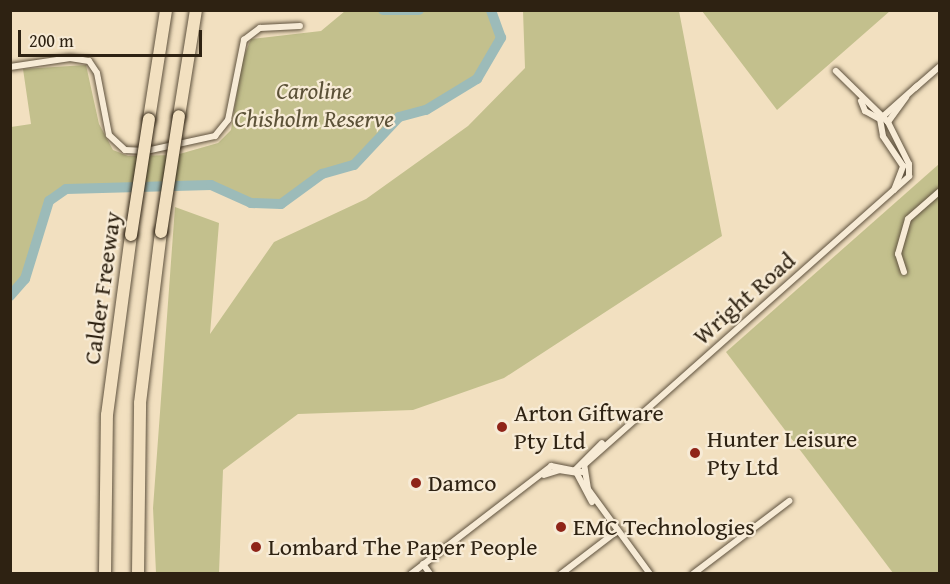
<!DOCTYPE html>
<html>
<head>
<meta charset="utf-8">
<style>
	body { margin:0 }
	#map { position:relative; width:950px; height:584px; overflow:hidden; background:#f2e0c0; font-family:"Gentium Book Plus",serif }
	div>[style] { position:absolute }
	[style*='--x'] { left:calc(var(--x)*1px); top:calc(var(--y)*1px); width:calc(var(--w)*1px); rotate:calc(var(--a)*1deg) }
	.green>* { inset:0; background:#c3c08d }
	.river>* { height:10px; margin:-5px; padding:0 5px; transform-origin:5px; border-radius:5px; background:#9cbbb9 }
	.roads { filter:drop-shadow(0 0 2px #5f523e) drop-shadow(0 0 2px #5f523e) }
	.minor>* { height:6px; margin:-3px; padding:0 3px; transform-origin:3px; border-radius:3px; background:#f7ebd6 }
	.motorway>* { height:12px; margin:-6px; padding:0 6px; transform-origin:6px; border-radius:6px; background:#f2e0c0 }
	.bridges { filter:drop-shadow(0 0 2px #2e2212) drop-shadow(0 0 2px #2e2212) }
	.motorway-bridge>* { height:12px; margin:-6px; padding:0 6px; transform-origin:6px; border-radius:6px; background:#f2e0c0 }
	.dots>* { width:16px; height:16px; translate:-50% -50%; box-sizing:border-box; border:3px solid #f7ebd6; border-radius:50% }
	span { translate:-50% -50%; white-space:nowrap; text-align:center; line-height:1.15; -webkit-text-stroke:4.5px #f7ebd6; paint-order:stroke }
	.park-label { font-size:24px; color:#5b5137; font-style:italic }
	.street-label { font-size:24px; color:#2e2212 }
	.poi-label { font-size:24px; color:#2e2212 }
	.left { translate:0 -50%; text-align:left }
	.frame { position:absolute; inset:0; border:12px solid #2e2212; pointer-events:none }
	.scale { position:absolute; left:18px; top:30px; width:184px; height:27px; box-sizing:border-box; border:3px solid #2e2212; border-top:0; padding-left:8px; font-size:18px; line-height:21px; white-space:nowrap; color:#2e2212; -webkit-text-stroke:4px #f7ebd6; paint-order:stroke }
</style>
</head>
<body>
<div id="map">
	<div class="green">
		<i style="clip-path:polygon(491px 10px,501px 38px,477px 79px,426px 110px,399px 117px,354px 165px,322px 174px,281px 204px,251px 203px,211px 185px,66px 189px,49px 201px,25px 279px,11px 296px,11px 127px,31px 124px,23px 69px,86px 65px,99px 124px,113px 150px,128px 156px,176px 155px,218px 143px,231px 130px,242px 61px,251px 39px,321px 31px,345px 11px)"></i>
		<i style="clip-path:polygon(523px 11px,679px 11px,722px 236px,504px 378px,413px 410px,298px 414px,223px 470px,219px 573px,156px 573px,153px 508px,175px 207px,219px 223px,210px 334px,274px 242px,366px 199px,468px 126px,525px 68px)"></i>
		<i style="clip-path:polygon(702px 11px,701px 11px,890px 11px,777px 110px)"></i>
		<i style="clip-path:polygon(939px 164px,939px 573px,893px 573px,726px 352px)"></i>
	</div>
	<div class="river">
		<i style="--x:383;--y:10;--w:36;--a:0"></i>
		<i style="--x:10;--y:296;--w:23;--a:-49"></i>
		<i style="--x:25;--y:279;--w:82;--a:-72.9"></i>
		<i style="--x:49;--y:201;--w:21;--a:-35"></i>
		<i style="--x:66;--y:189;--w:145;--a:-1.6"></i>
		<i style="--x:211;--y:185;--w:44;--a:24.2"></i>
		<i style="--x:251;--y:203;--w:30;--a:2"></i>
		<i style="--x:281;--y:204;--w:51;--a:-36.2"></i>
		<i style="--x:322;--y:174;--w:33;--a:-16"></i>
		<i style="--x:354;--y:165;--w:66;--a:-46.8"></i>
		<i style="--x:399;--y:117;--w:28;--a:-15"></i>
		<i style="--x:426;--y:110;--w:60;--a:-31.3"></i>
		<i style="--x:477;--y:79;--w:48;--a:-59.7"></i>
		<i style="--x:501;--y:38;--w:30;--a:-110"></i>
	</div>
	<div class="roads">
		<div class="minor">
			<i style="--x:10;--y:67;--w:61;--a:-8.5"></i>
			<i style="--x:70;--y:58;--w:19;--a:9"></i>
			<i style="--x:89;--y:61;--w:14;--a:56"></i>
			<i style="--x:97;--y:73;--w:63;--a:79"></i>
			<i style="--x:109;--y:135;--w:22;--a:43"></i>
			<i style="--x:125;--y:150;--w:21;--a:3"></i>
			<i style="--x:146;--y:151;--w:71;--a:-12.3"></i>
			<i style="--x:215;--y:136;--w:21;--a:-51"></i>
			<i style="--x:228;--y:120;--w:82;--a:-78.7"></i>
			<i style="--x:244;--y:40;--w:20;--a:-37"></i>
			<i style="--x:260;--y:28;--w:40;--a:-2.9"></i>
			<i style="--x:915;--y:88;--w:33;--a:-41"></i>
			<i style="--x:861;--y:101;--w:11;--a:68"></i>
			<i style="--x:865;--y:111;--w:18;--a:29"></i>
			<i style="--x:888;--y:122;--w:31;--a:-54"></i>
			<i style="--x:894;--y:190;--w:26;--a:-69"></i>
			<i style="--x:903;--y:166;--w:36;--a:-124"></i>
			<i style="--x:883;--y:136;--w:17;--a:-100"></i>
			<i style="--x:880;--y:119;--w:50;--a:-41.7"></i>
			<i style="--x:904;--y:272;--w:19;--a:-108"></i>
			<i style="--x:898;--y:254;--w:36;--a:-74"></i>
			<i style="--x:908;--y:219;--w:43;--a:-41.2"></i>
			<i style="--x:544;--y:475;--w:16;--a:-18"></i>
			<i style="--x:559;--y:470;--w:18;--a:9"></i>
			<i style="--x:592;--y:502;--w:36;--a:-118"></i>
			<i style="--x:575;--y:470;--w:38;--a:-45"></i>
			<i style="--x:423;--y:564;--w:12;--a:55"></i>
			<i style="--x:411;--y:574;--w:177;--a:-37.6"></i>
			<i style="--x:551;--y:466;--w:32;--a:11"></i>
			<i style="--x:561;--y:574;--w:71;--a:-37.5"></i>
			<i style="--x:650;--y:574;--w:105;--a:-126.1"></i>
			<i style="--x:588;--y:489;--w:24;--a:-99"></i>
			<i style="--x:584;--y:465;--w:435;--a:-41.6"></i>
			<i style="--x:909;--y:176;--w:12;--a:-90"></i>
			<i style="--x:909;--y:164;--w:47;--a:-116.6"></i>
			<i style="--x:888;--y:122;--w:73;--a:-135.6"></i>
			<i style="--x:693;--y:574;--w:121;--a:-37.2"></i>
		</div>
		<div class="motorway">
			<i style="--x:179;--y:116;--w:107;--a:-80.9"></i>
			<i style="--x:149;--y:119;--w:110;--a:-81.1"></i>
			<i style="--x:105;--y:574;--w:159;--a:-89.3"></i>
			<i style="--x:107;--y:415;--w:182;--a:-82.4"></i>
			<i style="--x:138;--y:574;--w:171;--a:-89.3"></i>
			<i style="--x:140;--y:403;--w:172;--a:-83"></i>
		</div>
	</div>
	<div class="bridges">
		<div class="motorway-bridge">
			<i style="--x:161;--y:232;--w:117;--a:-81.2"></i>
			<i style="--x:131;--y:235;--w:117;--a:-81.2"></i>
		</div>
	</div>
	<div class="dots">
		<i style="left:502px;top:427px;background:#8f2418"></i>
		<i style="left:695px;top:453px;background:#8f2418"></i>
		<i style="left:416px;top:483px;background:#8f2418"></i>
		<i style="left:561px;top:527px;background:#8f2418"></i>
		<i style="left:256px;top:547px;background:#8f2418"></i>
	</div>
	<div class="park-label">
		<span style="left:314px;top:105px">Caroline<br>Chisholm Reserve</span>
	</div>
	<div class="street-label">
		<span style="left:102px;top:288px;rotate:-82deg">Calder Freeway</span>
		<span style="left:744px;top:298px;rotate:-41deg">Wright Road</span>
	</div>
	<div class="poi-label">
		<span class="left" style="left:514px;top:427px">Arton Giftware<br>Pty Ltd</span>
		<span class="left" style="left:707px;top:453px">Hunter Leisure<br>Pty Ltd</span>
		<span class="left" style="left:428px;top:483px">Damco</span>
		<span class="left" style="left:573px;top:527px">EMC Technologies</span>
		<span class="left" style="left:268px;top:547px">Lombard The Paper People</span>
	</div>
	<div class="frame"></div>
	<div class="scale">200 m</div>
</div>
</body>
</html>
